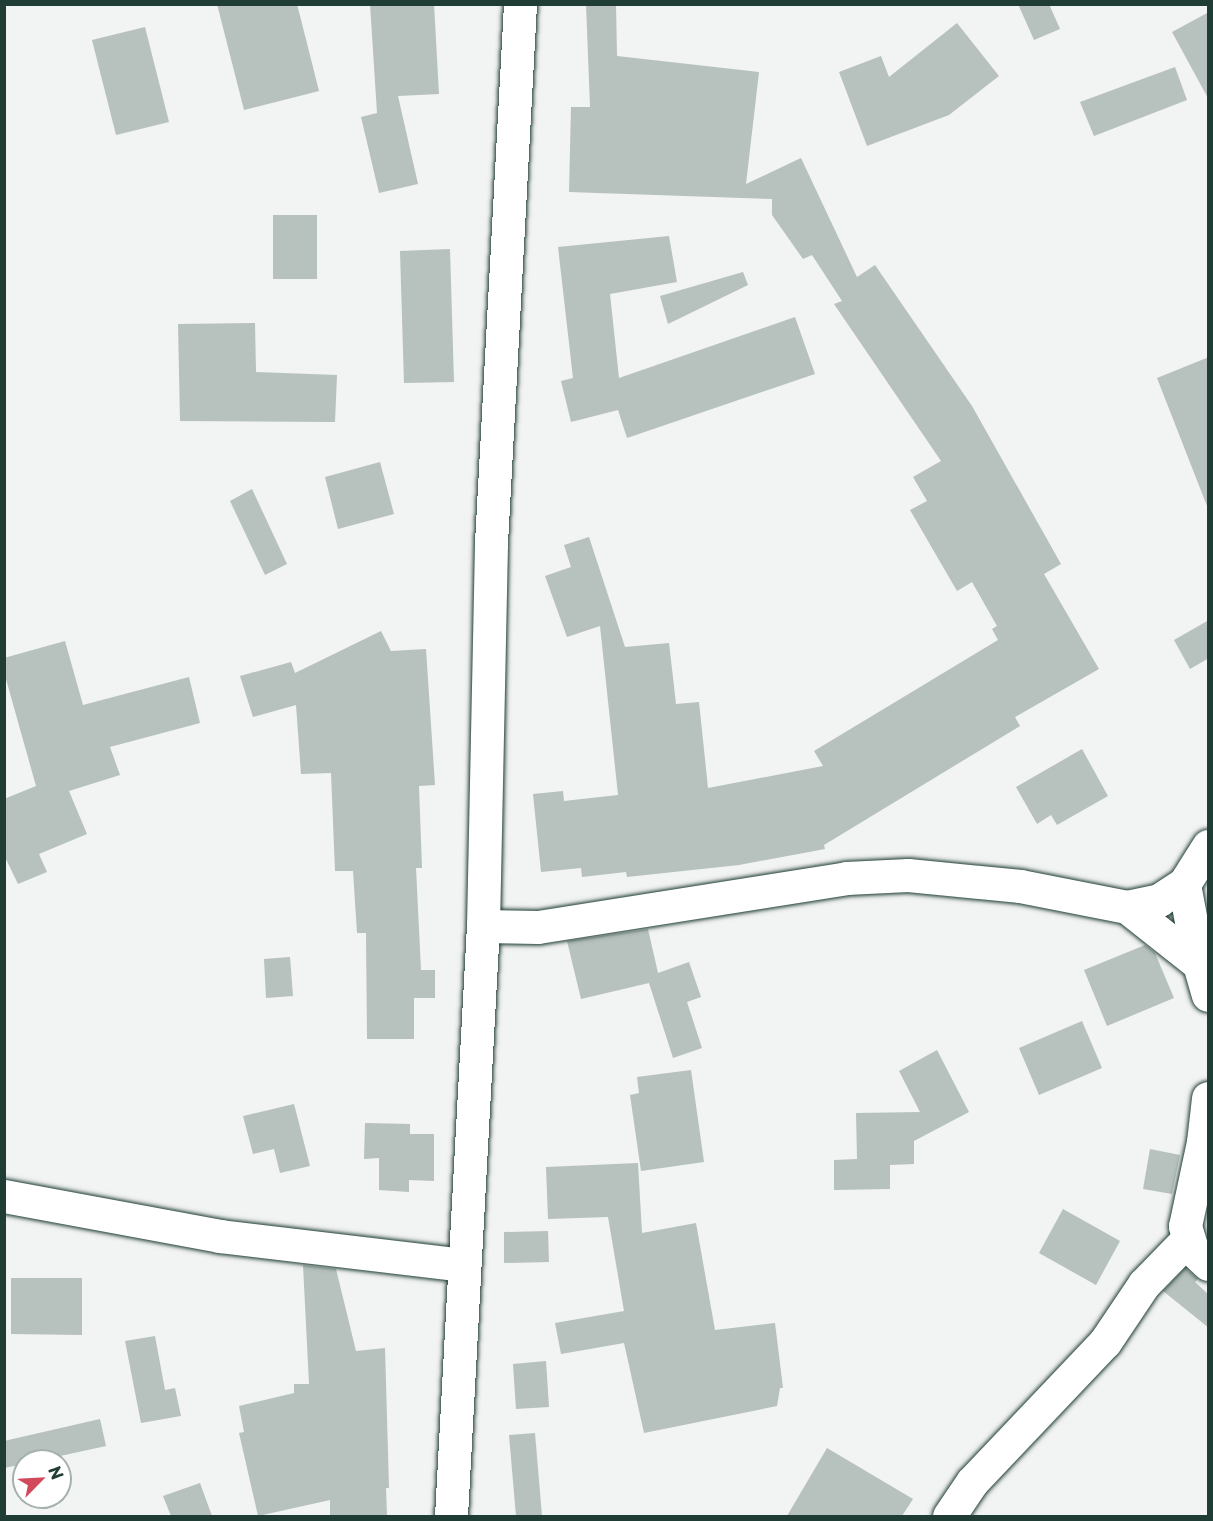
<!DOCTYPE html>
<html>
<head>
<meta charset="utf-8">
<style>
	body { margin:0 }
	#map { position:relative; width:1213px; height:1521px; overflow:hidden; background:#f2f3f3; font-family:"Playpen Sans",sans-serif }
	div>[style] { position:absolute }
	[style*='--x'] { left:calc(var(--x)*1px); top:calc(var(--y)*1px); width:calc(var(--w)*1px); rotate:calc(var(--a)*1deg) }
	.building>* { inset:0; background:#b7c1bd }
	.roads { filter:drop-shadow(0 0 2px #1f3d34) drop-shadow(0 0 2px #1f3d34) }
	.minor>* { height:33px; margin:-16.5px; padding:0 16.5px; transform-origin:16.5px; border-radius:16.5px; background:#fff }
	.major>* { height:33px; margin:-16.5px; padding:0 16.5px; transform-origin:16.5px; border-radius:16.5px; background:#fff }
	span { translate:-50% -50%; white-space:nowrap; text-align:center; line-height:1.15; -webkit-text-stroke:6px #fff; paint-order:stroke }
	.frame { position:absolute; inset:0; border:6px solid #1f3d34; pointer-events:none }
	.north { position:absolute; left:12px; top:1449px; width:60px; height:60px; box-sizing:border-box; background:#fff; border:2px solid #a5b1ae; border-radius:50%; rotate:66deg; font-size:16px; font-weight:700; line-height:24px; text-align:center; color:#1f3d34 }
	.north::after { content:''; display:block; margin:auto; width:21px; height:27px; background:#d1495b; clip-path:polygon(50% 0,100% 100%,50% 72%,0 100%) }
</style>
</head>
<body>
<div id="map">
	<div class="building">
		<i style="clip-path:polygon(217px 4px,297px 4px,319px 91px,244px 110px)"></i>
		<i style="clip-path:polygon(370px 4px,434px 4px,439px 94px,398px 96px,418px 184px,379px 193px,361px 117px,377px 113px)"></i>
		<i style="clip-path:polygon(586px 4px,616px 4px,617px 56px,759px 72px,746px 184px,801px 158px,857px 277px,875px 265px,972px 406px,1061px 564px,1044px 574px,1099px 669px,1015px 717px,1020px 726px,824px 845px,825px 849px,739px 865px,627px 877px,626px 872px,582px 877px,581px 868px,541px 872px,533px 794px,563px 791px,564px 801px,618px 795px,600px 626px,567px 637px,545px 576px,571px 567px,564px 545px,589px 537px,625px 647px,669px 643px,676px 704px,699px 702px,708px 788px,823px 766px,814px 751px,998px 640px,992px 629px,997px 626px,972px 582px,957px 591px,910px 510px,927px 501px,913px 477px,941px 461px,834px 304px,842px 301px,812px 255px,803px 259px,772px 215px,772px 199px,569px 192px,571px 107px,590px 107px)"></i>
		<i style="clip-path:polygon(1018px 4px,1049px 4px,1060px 29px,1034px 40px)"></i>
		<i style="clip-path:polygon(1209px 12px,1209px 100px,1172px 32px)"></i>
		<i style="clip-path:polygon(957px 23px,999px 76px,949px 115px,867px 146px,839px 72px,881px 56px,889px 77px)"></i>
		<i style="clip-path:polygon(145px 27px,169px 122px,116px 135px,92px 40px)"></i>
		<i style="clip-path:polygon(1175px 67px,1187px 100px,1094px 136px,1080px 102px)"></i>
		<i style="clip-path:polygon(273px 215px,317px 215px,317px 279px,273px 279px)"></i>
		<i style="clip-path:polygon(669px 236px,677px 282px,610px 294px,619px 378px,795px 317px,815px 374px,627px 438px,618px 410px,571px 422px,561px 381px,573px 378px,558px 247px)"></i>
		<i style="clip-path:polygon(450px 249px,454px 382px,404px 383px,400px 251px)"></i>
		<i style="clip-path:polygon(743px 272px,748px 285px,668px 324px,660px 296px)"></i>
		<i style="clip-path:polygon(255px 323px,256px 372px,337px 375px,335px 422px,180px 421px,178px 324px)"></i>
		<i style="clip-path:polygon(1209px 357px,1209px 506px,1207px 506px,1157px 378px)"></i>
		<i style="clip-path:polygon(380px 462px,394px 514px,338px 529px,325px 477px)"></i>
		<i style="clip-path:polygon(252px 489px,287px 564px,265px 575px,230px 501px)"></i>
		<i style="clip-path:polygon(1209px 620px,1209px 658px,1190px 669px,1174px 640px)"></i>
		<i style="clip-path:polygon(381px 631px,391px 651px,426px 649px,435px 785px,419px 786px,422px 868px,416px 868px,421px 970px,435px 970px,435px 998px,414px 998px,414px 1039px,367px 1039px,366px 933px,357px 933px,353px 871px,335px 871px,331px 773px,301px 774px,296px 705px,253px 717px,240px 676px,291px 662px,295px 673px)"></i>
		<i style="clip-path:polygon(65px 641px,83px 705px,189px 677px,200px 723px,110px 747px,120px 775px,69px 791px,87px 834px,39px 854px,47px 872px,18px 884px,4px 855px,4px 799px,36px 786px,4px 672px,4px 658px)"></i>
		<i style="clip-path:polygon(1082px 749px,1108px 796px,1057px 825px,1051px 815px,1037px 824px,1016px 787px)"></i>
		<i style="clip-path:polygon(648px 929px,658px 973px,689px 962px,701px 997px,687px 1002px,702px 1048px,673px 1058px,649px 983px,581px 999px,567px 941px)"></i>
		<i style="clip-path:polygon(1145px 945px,1155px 953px,1174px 998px,1107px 1026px,1084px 970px)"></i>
		<i style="clip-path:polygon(290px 957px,293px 996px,266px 998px,264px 959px)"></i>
		<i style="clip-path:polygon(1082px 1021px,1102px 1068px,1039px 1095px,1019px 1048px)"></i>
		<i style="clip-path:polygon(937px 1050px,969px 1112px,914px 1141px,914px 1164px,890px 1165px,890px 1189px,834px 1190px,834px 1160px,857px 1159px,856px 1113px,920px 1112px,899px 1071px)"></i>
		<i style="clip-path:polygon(691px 1070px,704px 1162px,641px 1171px,630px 1095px,639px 1093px,637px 1077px)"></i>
		<i style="clip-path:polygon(294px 1104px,310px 1166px,280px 1173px,274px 1149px,253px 1154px,243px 1116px)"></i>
		<i style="clip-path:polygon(365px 1123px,410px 1124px,410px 1134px,434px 1134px,434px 1181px,409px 1180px,409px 1192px,379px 1190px,379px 1158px,364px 1159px)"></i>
		<i style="clip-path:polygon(1150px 1149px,1180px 1155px,1172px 1194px,1143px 1189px)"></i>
		<i style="clip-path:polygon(638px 1163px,642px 1233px,696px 1223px,715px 1330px,775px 1323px,783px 1388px,780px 1388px,777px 1406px,644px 1433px,624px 1343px,561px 1354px,555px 1323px,624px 1311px,608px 1217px,548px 1219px,546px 1167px)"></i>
		<i style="clip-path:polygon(1063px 1209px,1120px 1241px,1096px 1285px,1039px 1253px)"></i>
		<i style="clip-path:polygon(548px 1231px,549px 1262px,504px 1263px,504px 1232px)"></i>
		<i style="clip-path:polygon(303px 1265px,336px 1269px,356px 1351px,385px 1348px,389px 1488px,386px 1488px,387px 1516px,330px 1516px,330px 1500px,258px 1516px,239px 1433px,244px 1432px,239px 1406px,294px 1393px,294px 1384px,309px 1384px)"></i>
		<i style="clip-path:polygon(1185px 1268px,1198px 1279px,1195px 1282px,1209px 1295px,1209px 1328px,1163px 1291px)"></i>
		<i style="clip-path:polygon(11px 1278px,82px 1278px,82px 1335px,11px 1334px)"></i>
		<i style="clip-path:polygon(155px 1336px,165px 1390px,175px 1388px,181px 1416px,141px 1423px,125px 1341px)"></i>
		<i style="clip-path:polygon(546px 1361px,549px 1407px,516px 1409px,513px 1364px)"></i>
		<i style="clip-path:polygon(100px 1419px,106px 1446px,37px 1461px,24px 1461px,24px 1464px,4px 1468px,4px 1441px)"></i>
		<i style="clip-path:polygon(535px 1433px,542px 1516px,516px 1516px,509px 1435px)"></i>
		<i style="clip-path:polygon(827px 1448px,913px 1499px,902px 1516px,787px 1516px)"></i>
		<i style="clip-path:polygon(200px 1483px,212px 1516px,171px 1516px,163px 1496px)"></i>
	</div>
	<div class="roads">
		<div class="minor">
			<i style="--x:1184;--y:884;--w:81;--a:79.4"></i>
			<i style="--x:1199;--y:964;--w:32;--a:74"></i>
			<i style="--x:1127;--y:907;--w:92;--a:38.4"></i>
			<i style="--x:483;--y:926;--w:55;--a:1"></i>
			<i style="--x:538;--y:927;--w:312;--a:-9"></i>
			<i style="--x:846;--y:878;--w:62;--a:-2.8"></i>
			<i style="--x:908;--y:875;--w:113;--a:5.6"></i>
			<i style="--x:1020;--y:886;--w:109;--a:11.1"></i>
			<i style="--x:1127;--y:907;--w:33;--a:-12"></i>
			<i style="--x:1159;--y:900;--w:30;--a:-33"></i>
			<i style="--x:1184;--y:884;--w:45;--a:-57.7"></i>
			<i style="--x:1208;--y:1098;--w:44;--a:96.5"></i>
			<i style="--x:1203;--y:1142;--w:86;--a:102.1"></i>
			<i style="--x:1185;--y:1226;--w:24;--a:73"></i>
			<i style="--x:1192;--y:1249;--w:22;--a:43"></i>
			<i style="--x:4;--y:1196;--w:220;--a:10.5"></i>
			<i style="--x:220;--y:1236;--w:245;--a:6.8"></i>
			<i style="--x:949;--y:1516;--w:41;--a:-55.9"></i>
			<i style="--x:972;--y:1482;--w:193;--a:-46.5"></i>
			<i style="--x:1105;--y:1342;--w:70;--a:-56.1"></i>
			<i style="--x:1144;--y:1284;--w:62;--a:-45.7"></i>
		</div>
		<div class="major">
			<i style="--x:451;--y:1516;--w:591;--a:-86.9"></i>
			<i style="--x:483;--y:926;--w:383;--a:-88.8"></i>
			<i style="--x:491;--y:543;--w:540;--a:-86.92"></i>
		</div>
	</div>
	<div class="frame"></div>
	<div class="north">N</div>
</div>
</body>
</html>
